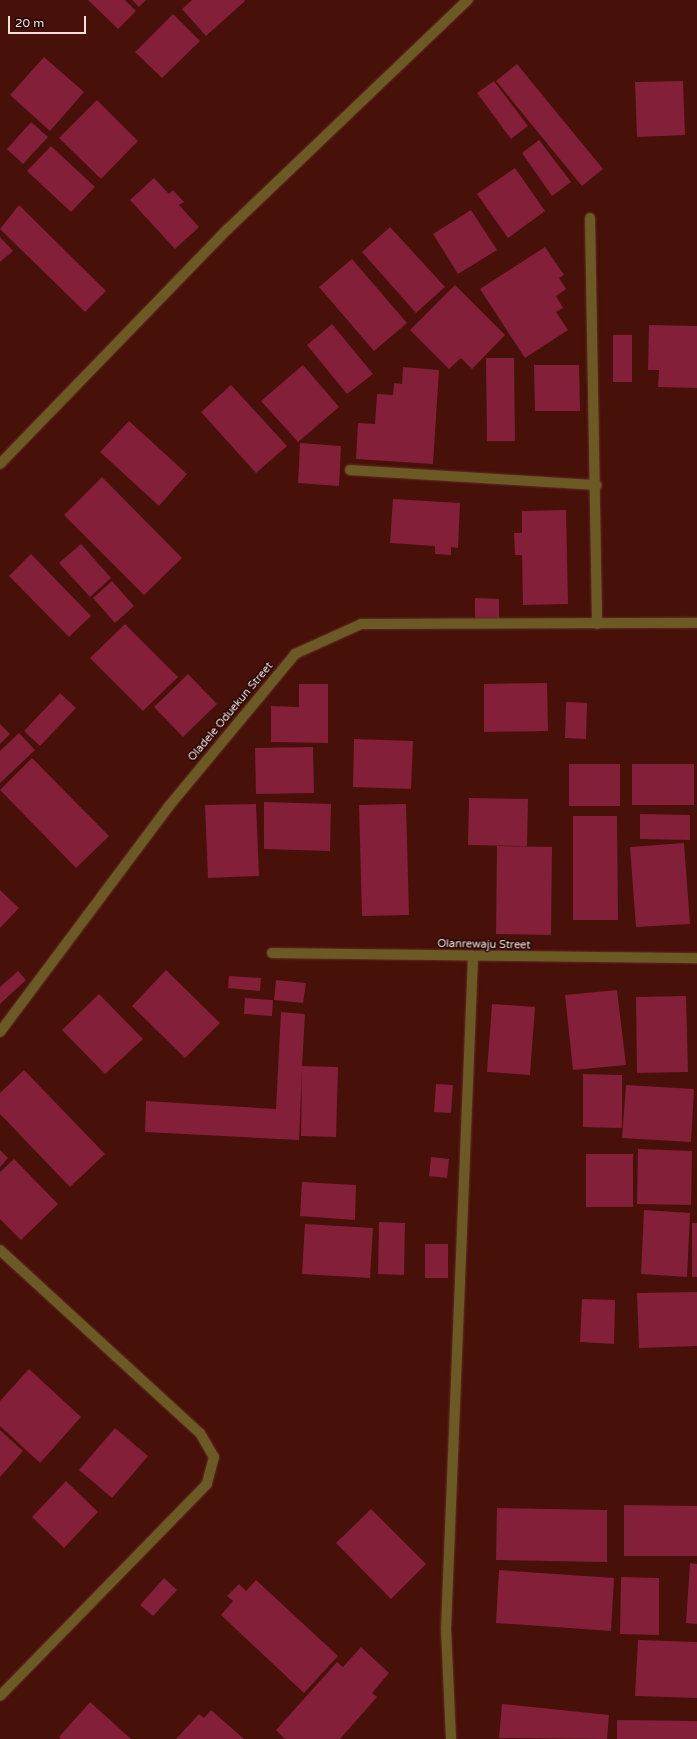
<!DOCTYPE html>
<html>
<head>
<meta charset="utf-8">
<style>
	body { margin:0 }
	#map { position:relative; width:697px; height:1739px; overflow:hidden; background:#471009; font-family:"Varela Round",sans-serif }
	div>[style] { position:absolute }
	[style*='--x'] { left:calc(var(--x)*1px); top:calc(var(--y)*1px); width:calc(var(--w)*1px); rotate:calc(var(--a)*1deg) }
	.building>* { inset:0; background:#831f39 }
	.roads { filter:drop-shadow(0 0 1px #602d26) drop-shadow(0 0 1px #602d26) }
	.minor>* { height:10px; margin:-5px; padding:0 5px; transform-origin:5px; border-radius:5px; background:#6c5a24 }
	span { translate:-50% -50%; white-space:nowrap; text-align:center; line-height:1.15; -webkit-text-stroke:3px #1e0704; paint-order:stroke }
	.street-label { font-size:11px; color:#fcded8 }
	.scale { position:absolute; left:8px; top:16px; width:78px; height:18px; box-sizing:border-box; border:2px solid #fcded8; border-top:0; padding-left:5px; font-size:12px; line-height:14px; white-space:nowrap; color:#fcded8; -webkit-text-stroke:3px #1e0704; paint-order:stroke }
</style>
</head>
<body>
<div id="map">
	<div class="building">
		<i style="clip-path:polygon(88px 0,125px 0,136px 11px,118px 29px)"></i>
		<i style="clip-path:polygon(132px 0,146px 0,139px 7px)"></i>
		<i style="clip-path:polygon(192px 0,244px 0,245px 1px,206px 36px,182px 9px)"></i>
		<i style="clip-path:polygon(173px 14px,200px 41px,162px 78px,135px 52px)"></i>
		<i style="clip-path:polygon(44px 57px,84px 92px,50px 131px,10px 95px)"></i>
		<i style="clip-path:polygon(517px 64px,603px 169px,582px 186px,496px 81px)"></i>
		<i style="clip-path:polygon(494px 81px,528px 126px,511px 139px,477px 93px)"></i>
		<i style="clip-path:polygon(683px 81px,685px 135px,637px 137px,635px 82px)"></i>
		<i style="clip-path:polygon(97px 100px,138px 141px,101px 179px,59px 138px)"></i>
		<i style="clip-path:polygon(31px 122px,48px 137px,23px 164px,7px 149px)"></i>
		<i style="clip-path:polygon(539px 140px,571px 182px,552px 196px,522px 153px)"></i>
		<i style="clip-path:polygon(51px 146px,95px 187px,71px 212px,27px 171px)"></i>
		<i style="clip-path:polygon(515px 168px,545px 211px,508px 238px,477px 194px)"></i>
		<i style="clip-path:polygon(154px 178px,169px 194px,173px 190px,184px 202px,179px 205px,199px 227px,175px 249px,130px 200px)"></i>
		<i style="clip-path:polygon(19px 205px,106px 291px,85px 312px,0 229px)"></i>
		<i style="clip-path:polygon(471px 210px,497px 250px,458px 274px,433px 234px)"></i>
		<i style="clip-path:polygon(390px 227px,445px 287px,416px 313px,362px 252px)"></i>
		<i style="clip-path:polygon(0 237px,13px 251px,0 262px)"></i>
		<i style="clip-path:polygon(545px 247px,564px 275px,559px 278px,566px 289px,556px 296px,563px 308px,556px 312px,568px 330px,525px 358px,480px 289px)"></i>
		<i style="clip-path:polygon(352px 259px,407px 323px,374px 351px,319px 287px)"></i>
		<i style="clip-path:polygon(455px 285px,505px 335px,472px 369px,461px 358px,449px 369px,410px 330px)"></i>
		<i style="clip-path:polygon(332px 324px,373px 374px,347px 394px,307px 345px)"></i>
		<i style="clip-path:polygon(649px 325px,697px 326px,697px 388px,658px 387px,659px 370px,648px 370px)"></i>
		<i style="clip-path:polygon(613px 335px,632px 335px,632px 382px,613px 382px)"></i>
		<i style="clip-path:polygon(486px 358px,514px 358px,515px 441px,487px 441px)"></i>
		<i style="clip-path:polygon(303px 365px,339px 407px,298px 442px,261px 401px)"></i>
		<i style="clip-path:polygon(534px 365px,579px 365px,580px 411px,535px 411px)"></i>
		<i style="clip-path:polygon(403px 367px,439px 370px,433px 464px,356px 459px,358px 423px,375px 424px,377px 394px,393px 395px,394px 383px,402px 384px)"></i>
		<i style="clip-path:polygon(231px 385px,287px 446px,256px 473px,201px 412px)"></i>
		<i style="clip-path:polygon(129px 421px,187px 474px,159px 506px,100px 452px)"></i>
		<i style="clip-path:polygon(300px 443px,341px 446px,339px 486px,298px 483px)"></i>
		<i style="clip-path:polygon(102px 477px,182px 558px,144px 595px,64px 515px)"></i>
		<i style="clip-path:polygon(393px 499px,460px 503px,458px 548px,451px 547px,451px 555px,435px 554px,435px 546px,390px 543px)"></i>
		<i style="clip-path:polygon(566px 510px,568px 604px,523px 605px,522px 555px,515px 555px,514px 533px,522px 533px,522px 511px)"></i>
		<i style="clip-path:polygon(81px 544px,111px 578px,90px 597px,59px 563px)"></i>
		<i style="clip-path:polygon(31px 554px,91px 616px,69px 637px,9px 576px)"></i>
		<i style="clip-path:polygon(112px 581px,134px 606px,115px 623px,93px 598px)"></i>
		<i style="clip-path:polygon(475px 598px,499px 599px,499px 619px,475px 618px)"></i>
		<i style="clip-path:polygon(125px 624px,178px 677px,143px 711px,90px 658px)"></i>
		<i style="clip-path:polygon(188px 674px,217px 704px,183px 737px,154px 707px)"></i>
		<i style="clip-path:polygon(547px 683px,548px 731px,484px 732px,484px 684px)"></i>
		<i style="clip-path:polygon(299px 684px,328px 684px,328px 743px,271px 742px,271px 706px,299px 707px)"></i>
		<i style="clip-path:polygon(60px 693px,76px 708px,40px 746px,24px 731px)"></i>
		<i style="clip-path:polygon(566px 702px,587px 703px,586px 739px,565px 738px)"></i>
		<i style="clip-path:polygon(0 724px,10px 734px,0 744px)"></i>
		<i style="clip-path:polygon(19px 733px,35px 750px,0 783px,0 751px)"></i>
		<i style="clip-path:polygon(354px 739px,413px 741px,411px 789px,353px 787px)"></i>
		<i style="clip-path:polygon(313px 747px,314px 793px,256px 794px,255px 748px)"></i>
		<i style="clip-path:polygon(32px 758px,109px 836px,76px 868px,0 790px)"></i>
		<i style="clip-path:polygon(569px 764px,620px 764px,620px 806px,569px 806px)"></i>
		<i style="clip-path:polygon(632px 764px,694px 764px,694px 805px,632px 805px)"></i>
		<i style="clip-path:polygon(469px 798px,528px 799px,527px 846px,468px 845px)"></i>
		<i style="clip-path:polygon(264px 802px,331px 804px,330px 851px,264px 849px)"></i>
		<i style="clip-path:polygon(256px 804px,259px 876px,208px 878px,205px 805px)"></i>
		<i style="clip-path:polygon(406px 804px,409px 915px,362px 916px,359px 805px)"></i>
		<i style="clip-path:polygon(640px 814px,690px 815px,690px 840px,640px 839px)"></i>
		<i style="clip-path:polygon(573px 816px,617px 816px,618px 920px,573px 920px)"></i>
		<i style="clip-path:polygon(684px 843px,690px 924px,636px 927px,630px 847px)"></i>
		<i style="clip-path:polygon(497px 846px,552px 847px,551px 935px,496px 934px)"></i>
		<i style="clip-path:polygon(0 890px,19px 908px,0 928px)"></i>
		<i style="clip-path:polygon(166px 970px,220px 1023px,185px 1058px,132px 1006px)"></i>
		<i style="clip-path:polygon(18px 971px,26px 980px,0 1004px,0 987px)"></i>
		<i style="clip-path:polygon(229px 976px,261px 978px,260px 991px,228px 988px)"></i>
		<i style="clip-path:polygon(276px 980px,306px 983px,303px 1003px,274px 1000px)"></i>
		<i style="clip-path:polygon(617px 990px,626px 1065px,573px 1070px,565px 995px)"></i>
		<i style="clip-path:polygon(99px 994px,143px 1039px,105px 1074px,62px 1030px)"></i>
		<i style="clip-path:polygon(686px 996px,688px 1072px,637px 1073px,636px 997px)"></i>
		<i style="clip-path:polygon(245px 998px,273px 1000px,272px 1016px,244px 1014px)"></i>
		<i style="clip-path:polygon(492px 1004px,535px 1007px,530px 1075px,487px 1072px)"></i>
		<i style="clip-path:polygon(281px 1012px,305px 1014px,302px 1066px,338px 1067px,336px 1137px,301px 1136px,302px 1070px,299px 1140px,145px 1132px,146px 1101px,276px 1109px)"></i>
		<i style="clip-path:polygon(24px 1070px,105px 1154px,70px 1187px,0 1114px,0 1093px)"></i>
		<i style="clip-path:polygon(583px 1074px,622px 1075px,622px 1128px,583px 1127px)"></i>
		<i style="clip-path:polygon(436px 1084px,453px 1085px,451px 1113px,434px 1112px)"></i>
		<i style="clip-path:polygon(626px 1085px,694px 1089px,691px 1142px,622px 1138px)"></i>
		<i style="clip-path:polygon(638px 1149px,692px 1151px,691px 1205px,637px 1204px)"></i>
		<i style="clip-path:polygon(0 1150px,8px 1158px,0 1167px)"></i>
		<i style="clip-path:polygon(586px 1154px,633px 1154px,633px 1207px,586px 1207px)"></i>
		<i style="clip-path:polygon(431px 1157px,449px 1159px,447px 1178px,429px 1176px)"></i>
		<i style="clip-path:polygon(14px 1159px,58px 1204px,21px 1240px,0 1219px,0 1172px)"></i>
		<i style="clip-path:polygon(302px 1182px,356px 1185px,355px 1220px,300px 1216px)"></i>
		<i style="clip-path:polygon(644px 1210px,690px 1213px,687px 1277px,641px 1274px)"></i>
		<i style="clip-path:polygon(379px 1222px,405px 1223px,404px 1275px,378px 1274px)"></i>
		<i style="clip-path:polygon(692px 1223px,697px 1223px,697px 1277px,692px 1277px)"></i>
		<i style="clip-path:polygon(305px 1224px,373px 1228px,370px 1278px,302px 1274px)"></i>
		<i style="clip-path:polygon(425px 1244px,448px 1244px,448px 1278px,425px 1278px)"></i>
		<i style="clip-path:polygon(697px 1292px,697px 1346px,639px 1348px,637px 1293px)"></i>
		<i style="clip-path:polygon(582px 1299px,615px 1300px,614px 1344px,580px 1342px)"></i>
		<i style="clip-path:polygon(29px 1369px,81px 1417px,40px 1463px,0 1426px,0 1401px)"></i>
		<i style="clip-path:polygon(115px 1428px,148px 1456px,112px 1498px,79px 1470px)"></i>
		<i style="clip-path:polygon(0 1430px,23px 1451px,0 1477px)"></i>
		<i style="clip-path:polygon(66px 1481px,98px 1512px,64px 1548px,32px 1517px)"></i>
		<i style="clip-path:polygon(624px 1505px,697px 1506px,697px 1556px,624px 1556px)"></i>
		<i style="clip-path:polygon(497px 1508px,607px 1510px,607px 1562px,496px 1560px)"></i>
		<i style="clip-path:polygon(371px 1509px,426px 1564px,391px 1599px,336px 1543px)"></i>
		<i style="clip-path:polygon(690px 1563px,697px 1564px,697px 1624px,686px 1623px)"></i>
		<i style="clip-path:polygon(499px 1570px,614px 1578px,611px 1631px,496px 1623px)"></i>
		<i style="clip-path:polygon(621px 1577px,659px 1578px,659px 1635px,620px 1634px)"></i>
		<i style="clip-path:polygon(164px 1578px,177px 1590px,153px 1616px,140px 1605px)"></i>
		<i style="clip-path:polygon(256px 1580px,338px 1656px,304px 1693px,221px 1615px,233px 1601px,227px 1596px,239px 1584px,246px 1591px)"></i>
		<i style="clip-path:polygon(638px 1640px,697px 1642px,697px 1698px,635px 1696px)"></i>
		<i style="clip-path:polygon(361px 1647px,389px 1673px,372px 1693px,377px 1697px,340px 1739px,285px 1739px,276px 1730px,337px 1662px,343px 1667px)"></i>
		<i style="clip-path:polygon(90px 1702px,131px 1739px,61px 1739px,59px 1737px)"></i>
		<i style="clip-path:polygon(502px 1704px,609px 1715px,607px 1739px,499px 1738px)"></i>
		<i style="clip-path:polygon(211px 1710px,244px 1739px,176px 1739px,199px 1714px,204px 1718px)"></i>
		<i style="clip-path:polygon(617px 1720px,697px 1721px,697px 1739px,617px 1739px)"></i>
	</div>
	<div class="roads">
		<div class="minor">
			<i style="--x:590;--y:218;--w:406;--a:89"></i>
			<i style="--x:0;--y:464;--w:327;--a:-45.9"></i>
			<i style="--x:228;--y:229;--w:332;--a:-43.7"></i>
			<i style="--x:350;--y:470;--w:247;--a:3.5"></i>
			<i style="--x:272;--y:953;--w:425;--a:0.7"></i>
			<i style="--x:0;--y:1032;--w:282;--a:-53.2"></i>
			<i style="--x:169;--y:806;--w:197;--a:-50.3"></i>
			<i style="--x:295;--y:654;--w:72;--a:-24.4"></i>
			<i style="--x:361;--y:624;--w:336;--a:-0.2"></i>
			<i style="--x:0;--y:1250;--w:271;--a:42.5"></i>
			<i style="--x:200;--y:1433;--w:28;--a:60"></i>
			<i style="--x:214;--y:1457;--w:28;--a:105"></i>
			<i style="--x:207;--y:1484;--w:296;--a:134.3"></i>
			<i style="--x:451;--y:1739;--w:110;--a:-92.6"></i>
			<i style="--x:446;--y:1629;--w:673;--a:-87.7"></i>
		</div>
	</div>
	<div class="street-label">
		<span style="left:231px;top:712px;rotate:-50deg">Oladele Oduekun Street</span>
		<span style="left:484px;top:945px;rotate:1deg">Olanrewaju Street</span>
	</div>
	<div class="scale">20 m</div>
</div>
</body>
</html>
